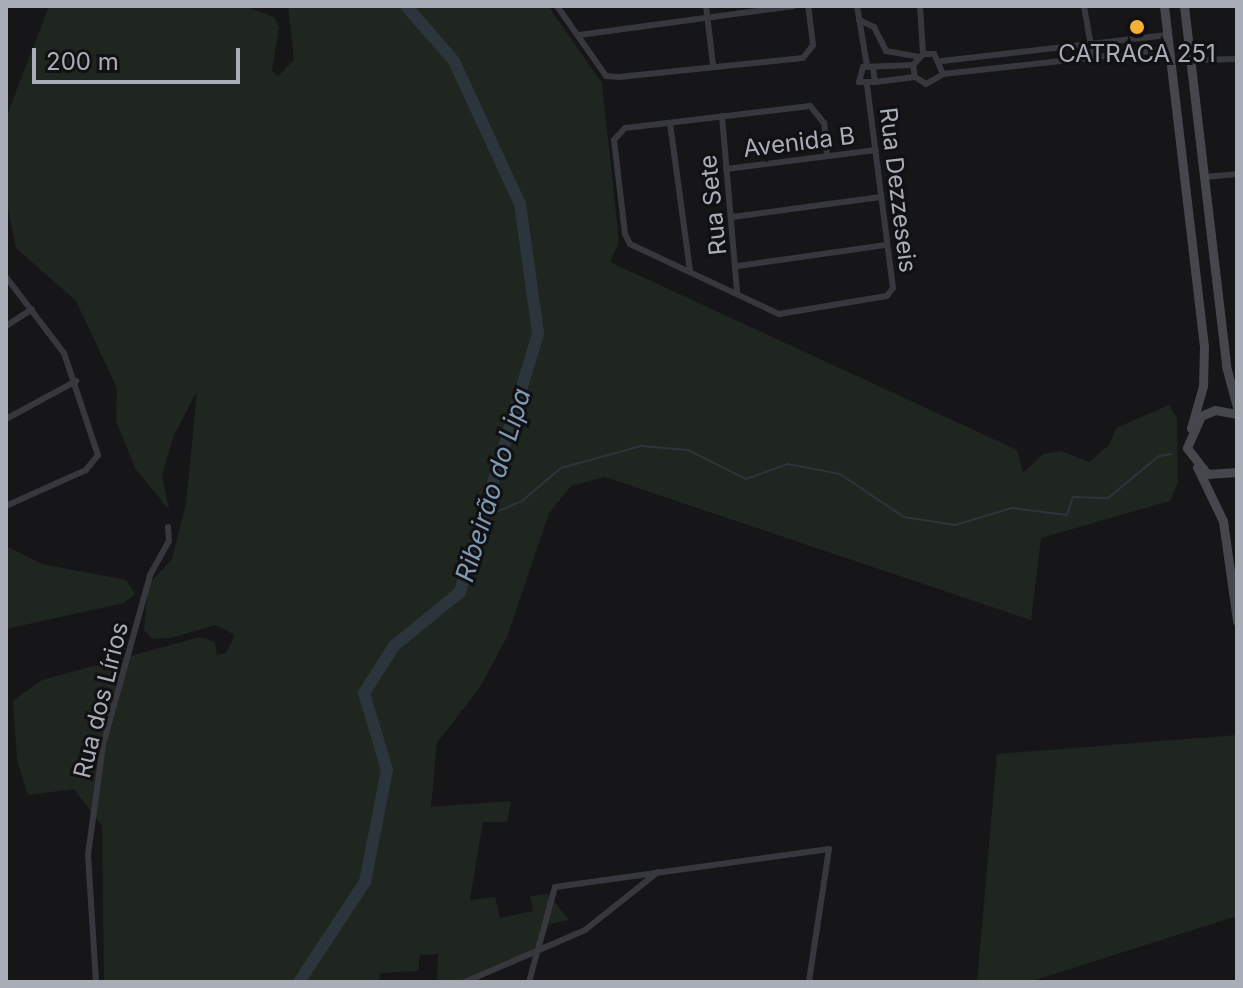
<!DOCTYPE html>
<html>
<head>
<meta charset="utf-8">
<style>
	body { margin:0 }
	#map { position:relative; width:1243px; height:988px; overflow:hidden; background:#161618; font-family:Inter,sans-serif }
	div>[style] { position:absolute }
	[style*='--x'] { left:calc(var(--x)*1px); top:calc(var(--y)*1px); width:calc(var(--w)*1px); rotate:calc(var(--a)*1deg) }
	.green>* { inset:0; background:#1e261f }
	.stream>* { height:2px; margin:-1px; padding:0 1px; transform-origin:1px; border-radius:1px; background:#2c353c }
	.river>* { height:12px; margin:-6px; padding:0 6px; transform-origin:6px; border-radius:6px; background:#2c353c }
	.street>* { height:6px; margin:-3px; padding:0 3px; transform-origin:3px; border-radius:3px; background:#37383d }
	.secondary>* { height:9px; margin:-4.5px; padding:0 4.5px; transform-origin:4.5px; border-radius:4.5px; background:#45474d }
	.dots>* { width:22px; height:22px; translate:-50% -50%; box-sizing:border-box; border:4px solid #111113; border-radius:50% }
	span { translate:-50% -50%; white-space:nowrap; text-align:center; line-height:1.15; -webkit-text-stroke:6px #111113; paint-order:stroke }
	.poi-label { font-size:24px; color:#a8adb8 }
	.street-label { font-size:24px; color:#a8adb8 }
	.water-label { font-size:26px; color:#7f9bb3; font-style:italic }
	.frame { position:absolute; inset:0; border:8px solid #a8adb8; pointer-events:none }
	.scale { position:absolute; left:32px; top:48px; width:208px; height:36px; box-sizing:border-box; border:4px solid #a8adb8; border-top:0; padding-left:10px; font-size:24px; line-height:28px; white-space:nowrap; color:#a8adb8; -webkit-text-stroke:6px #111113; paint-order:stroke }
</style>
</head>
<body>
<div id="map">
	<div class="green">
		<i style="clip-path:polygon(49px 6px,245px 6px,274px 17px,279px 27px,272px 71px,278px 76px,294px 60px,288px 6px,548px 6px,602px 83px,619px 242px,610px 262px,1017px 450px,1023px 473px,1043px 454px,1061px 451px,1089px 462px,1109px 445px,1116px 428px,1169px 405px,1177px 418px,1178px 482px,1170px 501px,1041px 538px,1031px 620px,605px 477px,571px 486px,549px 513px,507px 637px,480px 687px,437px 743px,431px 807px,511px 801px,507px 822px,483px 822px,470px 900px,495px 897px,500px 918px,533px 911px,530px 896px,548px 894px,569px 920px,549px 924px,542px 945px,462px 982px,437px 982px,438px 954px,420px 955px,418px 971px,380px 973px,379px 982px,104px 982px,102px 826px,74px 789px,28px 795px,17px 760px,13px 701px,42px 680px,200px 637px,215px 642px,217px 655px,226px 653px,235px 635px,216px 625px,171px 638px,152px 639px,144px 630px,148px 585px,172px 559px,186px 503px,197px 391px,174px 435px,162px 475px,169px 510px,135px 468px,116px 421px,117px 388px,76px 301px,16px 248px,6px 199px,6px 118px)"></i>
		<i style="clip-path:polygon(6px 546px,42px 564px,126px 580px,135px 594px,124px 603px,6px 629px)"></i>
		<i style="clip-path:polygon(1237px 735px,1237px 916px,1029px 982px,977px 982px,997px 754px)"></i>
	</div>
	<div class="stream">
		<i style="--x:484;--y:517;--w:41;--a:-22.8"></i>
		<i style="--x:522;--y:501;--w:51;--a:-40.2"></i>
		<i style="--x:561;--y:468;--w:83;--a:-15.4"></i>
		<i style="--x:641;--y:446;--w:47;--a:4.9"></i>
		<i style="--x:688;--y:450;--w:65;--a:26.6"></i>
		<i style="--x:746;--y:479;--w:45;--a:-19.7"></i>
		<i style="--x:788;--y:464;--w:53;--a:10.9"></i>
		<i style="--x:840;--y:474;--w:77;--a:33.9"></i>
		<i style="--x:904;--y:517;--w:52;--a:8.9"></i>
		<i style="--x:955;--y:525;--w:59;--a:-16.6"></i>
		<i style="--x:1012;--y:508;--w:55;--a:7.3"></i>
		<i style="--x:1067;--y:515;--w:19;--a:-72"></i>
		<i style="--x:1073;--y:497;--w:35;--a:2"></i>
		<i style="--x:1108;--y:498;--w:66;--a:-39.5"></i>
		<i style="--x:1159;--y:456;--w:13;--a:-9"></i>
	</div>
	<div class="river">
		<i style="--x:299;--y:982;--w:120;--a:-56.6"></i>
		<i style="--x:365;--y:882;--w:114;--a:-78.9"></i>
		<i style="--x:387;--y:770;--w:80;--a:-106.6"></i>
		<i style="--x:364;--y:693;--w:56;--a:-57.4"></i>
		<i style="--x:394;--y:646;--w:85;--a:-39.3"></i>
		<i style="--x:460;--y:592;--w:270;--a:-73.2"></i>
		<i style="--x:538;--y:333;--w:130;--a:-97.9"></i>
		<i style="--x:520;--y:204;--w:157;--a:-114.8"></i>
		<i style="--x:454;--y:61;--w:73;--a:-131.1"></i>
	</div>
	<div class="street">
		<i style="--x:557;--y:6;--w:85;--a:55"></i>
		<i style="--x:606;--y:76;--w:13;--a:4"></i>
		<i style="--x:619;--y:77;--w:185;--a:-5.9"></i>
		<i style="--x:803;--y:58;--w:16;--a:-52"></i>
		<i style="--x:813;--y:45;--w:39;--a:-97"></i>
		<i style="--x:706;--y:6;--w:59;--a:83.2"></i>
		<i style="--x:857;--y:6;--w:61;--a:80.5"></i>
		<i style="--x:920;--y:6;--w:48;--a:86.4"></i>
		<i style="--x:1084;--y:6;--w:52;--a:80"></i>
		<i style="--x:859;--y:20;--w:17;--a:25"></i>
		<i style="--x:874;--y:27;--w:27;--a:63"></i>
		<i style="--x:886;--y:51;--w:34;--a:10"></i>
		<i style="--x:579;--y:35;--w:217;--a:-7.7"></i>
		<i style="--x:1191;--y:60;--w:46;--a:-1.2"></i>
		<i style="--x:942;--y:61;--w:227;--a:-6.6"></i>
		<i style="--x:873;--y:69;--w:13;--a:81"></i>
		<i style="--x:875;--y:82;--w:16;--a:180"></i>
		<i style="--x:859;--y:82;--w:16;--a:-75"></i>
		<i style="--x:863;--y:67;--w:50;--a:-2.3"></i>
		<i style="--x:943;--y:74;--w:22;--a:-114"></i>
		<i style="--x:934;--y:54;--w:11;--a:180"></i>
		<i style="--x:923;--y:54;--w:15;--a:132"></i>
		<i style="--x:913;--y:65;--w:12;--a:81"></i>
		<i style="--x:915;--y:77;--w:13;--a:32"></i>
		<i style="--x:926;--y:84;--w:20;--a:-30"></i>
		<i style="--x:943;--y:74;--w:227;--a:-6.3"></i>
		<i style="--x:875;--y:82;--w:40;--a:-7.1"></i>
		<i style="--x:722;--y:116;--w:176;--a:85.1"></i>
		<i style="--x:670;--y:123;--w:148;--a:82.3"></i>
		<i style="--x:827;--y:155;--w:32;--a:-95"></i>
		<i style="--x:824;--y:123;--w:22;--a:-129"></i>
		<i style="--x:810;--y:106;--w:186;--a:173.2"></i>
		<i style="--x:625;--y:128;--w:16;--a:133"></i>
		<i style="--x:614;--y:140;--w:95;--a:83.3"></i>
		<i style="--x:625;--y:234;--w:11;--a:63"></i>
		<i style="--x:630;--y:244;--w:165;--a:25.2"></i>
		<i style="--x:779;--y:314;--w:109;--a:-9.5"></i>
		<i style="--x:887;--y:296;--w:10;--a:-53"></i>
		<i style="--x:893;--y:288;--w:204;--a:-97.3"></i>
		<i style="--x:726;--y:169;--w:151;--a:-7.2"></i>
		<i style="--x:1204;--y:177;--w:33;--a:-5"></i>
		<i style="--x:732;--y:217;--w:148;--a:-7.7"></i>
		<i style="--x:738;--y:266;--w:148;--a:-8.1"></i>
		<i style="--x:6;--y:277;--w:96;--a:52.7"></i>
		<i style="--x:64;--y:353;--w:108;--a:71.6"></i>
		<i style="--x:98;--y:455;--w:19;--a:129"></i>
		<i style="--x:86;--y:470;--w:88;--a:155.8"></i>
		<i style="--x:6;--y:326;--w:31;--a:-33"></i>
		<i style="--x:6;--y:419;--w:80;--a:-28.5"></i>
		<i style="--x:96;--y:982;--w:127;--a:-93.6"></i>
		<i style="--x:88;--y:855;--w:111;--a:-82.2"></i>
		<i style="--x:103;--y:745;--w:176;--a:-74.5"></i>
		<i style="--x:150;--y:575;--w:39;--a:-61"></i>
		<i style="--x:169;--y:541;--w:14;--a:-94"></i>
		<i style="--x:465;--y:982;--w:131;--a:-23.4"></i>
		<i style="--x:585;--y:930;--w:93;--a:-38.5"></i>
		<i style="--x:529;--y:982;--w:98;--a:-74.7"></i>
		<i style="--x:555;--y:887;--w:277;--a:-7.9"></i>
		<i style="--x:829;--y:849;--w:134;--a:98.6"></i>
	</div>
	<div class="secondary">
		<i style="--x:1164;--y:6;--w:342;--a:83.3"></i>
		<i style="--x:1204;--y:346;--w:40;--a:91.4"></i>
		<i style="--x:1203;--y:386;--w:44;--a:105.9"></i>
		<i style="--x:1184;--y:6;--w:362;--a:83.3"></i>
		<i style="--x:1226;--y:366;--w:42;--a:75"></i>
		<i style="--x:1237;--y:414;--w:22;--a:-170"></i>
		<i style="--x:1215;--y:410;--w:15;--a:157"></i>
		<i style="--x:1201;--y:416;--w:35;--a:114"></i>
		<i style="--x:1187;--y:448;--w:33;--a:52"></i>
		<i style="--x:1207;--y:474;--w:30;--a:-4"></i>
		<i style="--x:1197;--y:467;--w:60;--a:64.3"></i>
		<i style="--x:1223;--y:521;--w:101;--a:82"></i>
	</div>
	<div class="dots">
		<i style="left:1137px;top:27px;background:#f2b134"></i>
	</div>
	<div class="poi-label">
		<span style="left:1137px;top:54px">CATRACA 251</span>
	</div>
	<div class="street-label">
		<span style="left:799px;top:142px;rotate:-7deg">Avenida B</span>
		<span style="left:898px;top:190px;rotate:83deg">Rua Dezzeseis</span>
		<span style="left:713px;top:205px;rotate:-96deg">Rua Sete</span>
		<span style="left:101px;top:700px;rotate:-76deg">Rua dos Lírios</span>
	</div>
	<div class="water-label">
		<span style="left:493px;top:485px;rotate:-73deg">Ribeirão do Lipa</span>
	</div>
	<div class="frame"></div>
	<div class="scale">200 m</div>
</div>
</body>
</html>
